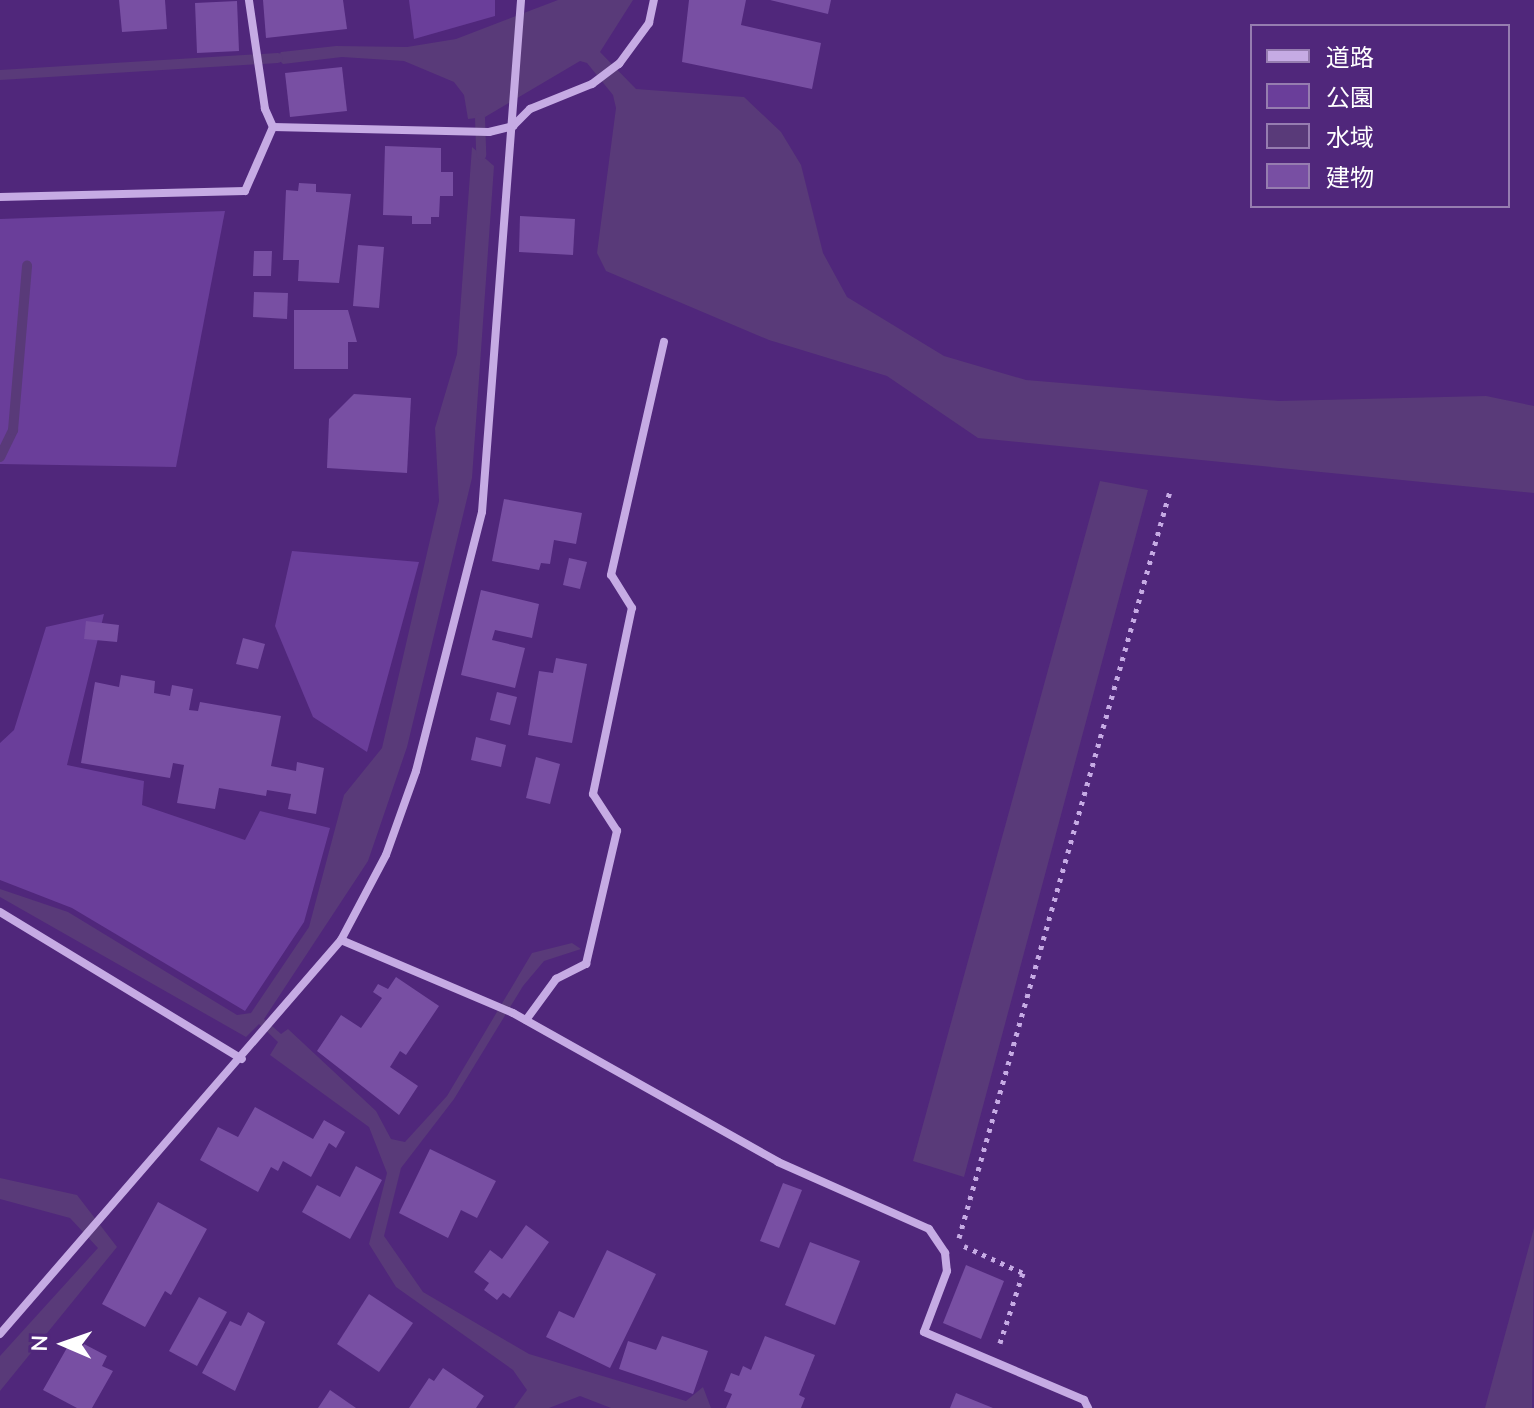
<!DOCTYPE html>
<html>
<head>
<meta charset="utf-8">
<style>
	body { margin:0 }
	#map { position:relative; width:1534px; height:1408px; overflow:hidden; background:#50277b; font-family:"Nunito Sans","Noto Sans JP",sans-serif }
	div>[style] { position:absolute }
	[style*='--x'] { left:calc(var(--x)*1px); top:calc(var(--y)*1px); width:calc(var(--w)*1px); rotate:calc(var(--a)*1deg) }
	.green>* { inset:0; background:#6a3e9a }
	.water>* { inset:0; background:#593a79 }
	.stream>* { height:10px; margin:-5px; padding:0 5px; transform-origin:5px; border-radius:5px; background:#593a79 }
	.building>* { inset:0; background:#784fa3 }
	.path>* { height:5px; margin-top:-2.5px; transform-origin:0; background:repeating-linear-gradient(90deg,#c6abe4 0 4px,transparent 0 10px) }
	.minor>* { height:8px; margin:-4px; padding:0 4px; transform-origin:4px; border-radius:4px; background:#c6abe4 }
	span { translate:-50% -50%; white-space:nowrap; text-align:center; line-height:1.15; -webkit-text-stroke:6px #50277b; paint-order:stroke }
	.legend { position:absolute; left:1250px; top:24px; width:260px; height:184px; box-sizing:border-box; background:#50277b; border:2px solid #967db0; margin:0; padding:10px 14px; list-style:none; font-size:24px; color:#fff }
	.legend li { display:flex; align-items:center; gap:16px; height:40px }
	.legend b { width:40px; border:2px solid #967db0 }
	.north { position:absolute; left:24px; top:1304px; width:80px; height:80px; -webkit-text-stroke:6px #50277b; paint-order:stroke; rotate:272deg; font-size:22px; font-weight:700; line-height:32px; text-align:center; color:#fff }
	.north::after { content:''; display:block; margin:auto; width:28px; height:36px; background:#fff; clip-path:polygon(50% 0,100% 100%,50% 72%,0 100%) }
</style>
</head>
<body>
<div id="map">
	<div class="green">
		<i style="clip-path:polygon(409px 0,495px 0,495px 16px,414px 39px)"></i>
		<i style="clip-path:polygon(225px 211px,176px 467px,0 464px,0 219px)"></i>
		<i style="clip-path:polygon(292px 551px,419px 562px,367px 752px,313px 717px,275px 626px)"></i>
		<i style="clip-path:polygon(104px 614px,67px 765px,144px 781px,142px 805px,245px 840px,260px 811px,330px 828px,304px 922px,245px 1011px,72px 908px,0 880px,0 743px,14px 730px,46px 627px)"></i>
	</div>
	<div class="water">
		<i style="clip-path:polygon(558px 0,633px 0,600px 52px,636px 89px,744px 97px,781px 132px,801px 165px,823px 253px,847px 297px,944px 356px,1026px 380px,1279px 401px,1486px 396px,1534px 406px,1534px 493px,978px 438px,887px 376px,769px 340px,606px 271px,597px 253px,616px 108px,613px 95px,587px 63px,580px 61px,485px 117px,468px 119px,464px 95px,454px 82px,404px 61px,342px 57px,283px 64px,277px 58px,281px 52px,336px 46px,407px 47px,456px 39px)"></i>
		<i style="clip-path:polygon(472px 147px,494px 166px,472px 478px,407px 747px,368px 861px,264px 1019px,281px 1034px,288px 1029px,376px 1111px,391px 1139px,405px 1142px,447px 1096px,532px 953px,572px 943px,581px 949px,544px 961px,523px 986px,454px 1099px,401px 1168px,384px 1236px,423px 1292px,529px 1354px,686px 1401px,703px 1387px,711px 1408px,611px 1408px,580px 1396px,549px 1408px,514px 1408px,527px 1390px,513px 1370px,396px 1287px,369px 1244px,387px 1173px,369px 1127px,270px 1055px,278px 1042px,259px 1024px,246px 1037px,0 897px,0 889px,68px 912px,237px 1015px,251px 1013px,309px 927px,344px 795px,382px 748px,439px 501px,435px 428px,457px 354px)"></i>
		<i style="clip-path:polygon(1100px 481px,1148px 490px,964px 1177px,913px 1161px)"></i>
		<i style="clip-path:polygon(0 1178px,77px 1195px,117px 1247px,0 1391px,0 1356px,98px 1248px,70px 1218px,0 1199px)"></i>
		<i style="clip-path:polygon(1534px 1228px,1532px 1408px,1485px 1408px)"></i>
	</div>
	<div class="stream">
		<i style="--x:0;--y:75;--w:278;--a:-3.5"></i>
		<i style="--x:480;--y:118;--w:37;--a:88"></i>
		<i style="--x:0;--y:457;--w:30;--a:-64"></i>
		<i style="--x:13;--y:430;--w:165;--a:-85.1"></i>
	</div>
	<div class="building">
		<i style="clip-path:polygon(119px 0,165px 0,167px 29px,122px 32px)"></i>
		<i style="clip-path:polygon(263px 0,343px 0,347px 29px,266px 38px)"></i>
		<i style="clip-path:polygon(689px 0,746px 0,741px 25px,821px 43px,812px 89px,682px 62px)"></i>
		<i style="clip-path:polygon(770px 0,831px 0,828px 14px)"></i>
		<i style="clip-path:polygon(237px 1px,239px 51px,197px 53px,195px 3px)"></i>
		<i style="clip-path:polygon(342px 67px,347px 111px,290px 117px,285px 73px)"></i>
		<i style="clip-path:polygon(385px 146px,441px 148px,441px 172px,453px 172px,453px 196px,440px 196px,439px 217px,431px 217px,431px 224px,412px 224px,412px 216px,383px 215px)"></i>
		<i style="clip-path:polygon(299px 183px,316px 184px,316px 192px,351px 194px,339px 283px,298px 281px,299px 260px,283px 260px,286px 190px,298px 191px)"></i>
		<i style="clip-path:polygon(520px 216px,575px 219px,573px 255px,519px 252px)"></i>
		<i style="clip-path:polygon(358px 245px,384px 247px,379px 308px,353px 306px)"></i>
		<i style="clip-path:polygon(254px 251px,272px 251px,271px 276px,253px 276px)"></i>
		<i style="clip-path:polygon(254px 292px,288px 293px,287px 319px,253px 317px)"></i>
		<i style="clip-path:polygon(294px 310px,348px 310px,357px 342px,348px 342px,348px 369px,294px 369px)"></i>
		<i style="clip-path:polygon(354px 394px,411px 398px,407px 473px,327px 468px,329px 419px)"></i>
		<i style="clip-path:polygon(504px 499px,582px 513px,576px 544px,554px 540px,550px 564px,541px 563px,539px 570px,492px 561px)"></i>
		<i style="clip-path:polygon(569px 558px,587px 562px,580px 589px,563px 585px)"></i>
		<i style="clip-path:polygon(481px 590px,539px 604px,532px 638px,495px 630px,492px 640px,525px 648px,515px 688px,461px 675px)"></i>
		<i style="clip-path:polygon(86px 621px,119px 625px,117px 642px,84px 639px)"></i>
		<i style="clip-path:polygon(243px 638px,265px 644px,258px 669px,236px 664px)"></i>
		<i style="clip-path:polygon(556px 658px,587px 664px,572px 743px,528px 735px,539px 671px,553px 673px)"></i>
		<i style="clip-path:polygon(121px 675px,155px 681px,154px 693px,170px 696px,172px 685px,193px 689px,189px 710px,198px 711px,200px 702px,281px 716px,271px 766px,296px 771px,297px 762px,324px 768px,316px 814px,288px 809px,291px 794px,267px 790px,266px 796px,219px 788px,215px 809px,177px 803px,184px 765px,173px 763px,170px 778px,81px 763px,95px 682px,119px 687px)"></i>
		<i style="clip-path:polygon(497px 692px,517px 697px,510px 725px,490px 720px)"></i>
		<i style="clip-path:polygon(476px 737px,506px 745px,501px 767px,471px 760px)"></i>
		<i style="clip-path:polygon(536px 757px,560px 764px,550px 804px,526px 798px)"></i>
		<i style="clip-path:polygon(396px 977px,439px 1006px,406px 1055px,400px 1051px,390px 1067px,418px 1086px,399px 1115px,317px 1051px,341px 1015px,361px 1028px,382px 998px,373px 992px,378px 984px,388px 989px)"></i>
		<i style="clip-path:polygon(255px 1107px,313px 1139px,324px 1120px,345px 1132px,336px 1148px,329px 1143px,311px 1177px,283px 1161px,278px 1171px,271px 1167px,258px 1192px,200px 1160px,218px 1127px,238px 1137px)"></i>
		<i style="clip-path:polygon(430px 1149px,496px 1181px,477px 1218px,461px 1210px,448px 1238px,399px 1213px)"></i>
		<i style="clip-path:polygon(356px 1166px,382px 1180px,350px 1239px,302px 1212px,317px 1185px,340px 1197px)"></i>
		<i style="clip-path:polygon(783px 1183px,802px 1190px,779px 1248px,760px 1241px)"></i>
		<i style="clip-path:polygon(158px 1202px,207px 1229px,171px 1295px,165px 1291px,145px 1327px,102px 1304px)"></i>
		<i style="clip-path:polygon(526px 1225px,549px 1242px,510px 1298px,503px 1293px,497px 1300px,484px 1290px,489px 1283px,474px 1272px,490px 1250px,502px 1259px)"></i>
		<i style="clip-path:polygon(810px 1242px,860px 1261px,835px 1325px,785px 1305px)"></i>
		<i style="clip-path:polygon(607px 1250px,656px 1274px,610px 1368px,546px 1337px,559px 1311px,574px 1318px)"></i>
		<i style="clip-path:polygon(966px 1265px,1004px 1281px,981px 1339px,943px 1323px)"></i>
		<i style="clip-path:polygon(369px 1294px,413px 1323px,379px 1372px,337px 1344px)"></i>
		<i style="clip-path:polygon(199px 1297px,227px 1312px,197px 1366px,169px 1351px)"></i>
		<i style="clip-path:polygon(248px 1312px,265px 1322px,235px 1391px,202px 1373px,230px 1321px,241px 1326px)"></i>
		<i style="clip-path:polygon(662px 1336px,708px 1351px,693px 1394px,619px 1369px,628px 1341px,656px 1350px)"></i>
		<i style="clip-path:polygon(765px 1336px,815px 1355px,799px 1395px,805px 1398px,801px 1408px,726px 1408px,732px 1394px,724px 1391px,731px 1373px,739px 1376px,743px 1366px,751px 1370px)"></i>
		<i style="clip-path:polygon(84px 1344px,107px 1356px,102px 1366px,113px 1371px,92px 1408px,77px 1408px,43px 1390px,68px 1346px,79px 1353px)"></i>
		<i style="clip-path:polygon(443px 1368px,484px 1396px,476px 1408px,409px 1408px,429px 1378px,434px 1381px)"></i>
		<i style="clip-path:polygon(330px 1390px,356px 1408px,318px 1408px)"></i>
		<i style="clip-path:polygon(956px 1393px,993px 1408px,950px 1408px)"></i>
	</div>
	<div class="path">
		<i style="--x:959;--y:1238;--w:776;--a:-74.23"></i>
		<i style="--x:964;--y:1246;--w:65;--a:24.6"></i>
		<i style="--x:1023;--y:1273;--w:74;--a:108.2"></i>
	</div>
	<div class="minor">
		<i style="--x:273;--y:127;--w:216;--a:1.3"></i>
		<i style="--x:489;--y:132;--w:25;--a:-14"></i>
		<i style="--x:513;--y:126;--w:24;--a:-45"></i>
		<i style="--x:530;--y:109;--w:67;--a:-22"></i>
		<i style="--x:592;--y:84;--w:34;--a:-37"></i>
		<i style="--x:619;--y:64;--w:51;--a:-53.8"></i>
		<i style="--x:649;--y:23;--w:24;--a:-78"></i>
		<i style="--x:0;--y:197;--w:245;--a:-1.4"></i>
		<i style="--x:245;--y:191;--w:70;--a:-66.4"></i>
		<i style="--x:273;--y:127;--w:20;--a:-114"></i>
		<i style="--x:265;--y:109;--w:110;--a:-98.4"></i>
		<i style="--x:0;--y:912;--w:283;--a:31.3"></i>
		<i style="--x:341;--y:940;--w:187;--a:23"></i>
		<i style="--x:513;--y:1013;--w:304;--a:29.3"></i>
		<i style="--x:778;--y:1162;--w:165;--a:23.9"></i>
		<i style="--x:929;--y:1229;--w:29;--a:56"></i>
		<i style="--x:945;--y:1253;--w:18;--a:84"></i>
		<i style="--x:947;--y:1271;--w:65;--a:110.7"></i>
		<i style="--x:924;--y:1332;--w:174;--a:23"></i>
		<i style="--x:1084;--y:1400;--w:9;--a:63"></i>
		<i style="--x:526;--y:1020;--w:51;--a:-53.8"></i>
		<i style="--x:556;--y:979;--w:34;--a:-27"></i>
		<i style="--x:586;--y:964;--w:137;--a:-76.9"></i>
		<i style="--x:617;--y:831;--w:44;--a:-123"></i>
		<i style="--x:593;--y:794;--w:190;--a:-78.2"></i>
		<i style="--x:632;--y:608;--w:39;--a:-122"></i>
		<i style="--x:611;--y:575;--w:239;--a:-77.2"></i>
		<i style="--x:0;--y:1334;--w:521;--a:-49.12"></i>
		<i style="--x:341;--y:940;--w:96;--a:-62.1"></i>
		<i style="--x:386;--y:855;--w:89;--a:-70.3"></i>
		<i style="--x:416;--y:771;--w:267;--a:-75.7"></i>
		<i style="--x:482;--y:512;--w:513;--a:-85.64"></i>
	</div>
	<ul class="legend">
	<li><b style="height:10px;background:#c6abe4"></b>道路</li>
	<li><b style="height:22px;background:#6a3e9a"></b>公園</li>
	<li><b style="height:22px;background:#593a79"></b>水域</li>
	<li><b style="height:22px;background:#784fa3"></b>建物</li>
	</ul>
	<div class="north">N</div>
</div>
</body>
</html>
